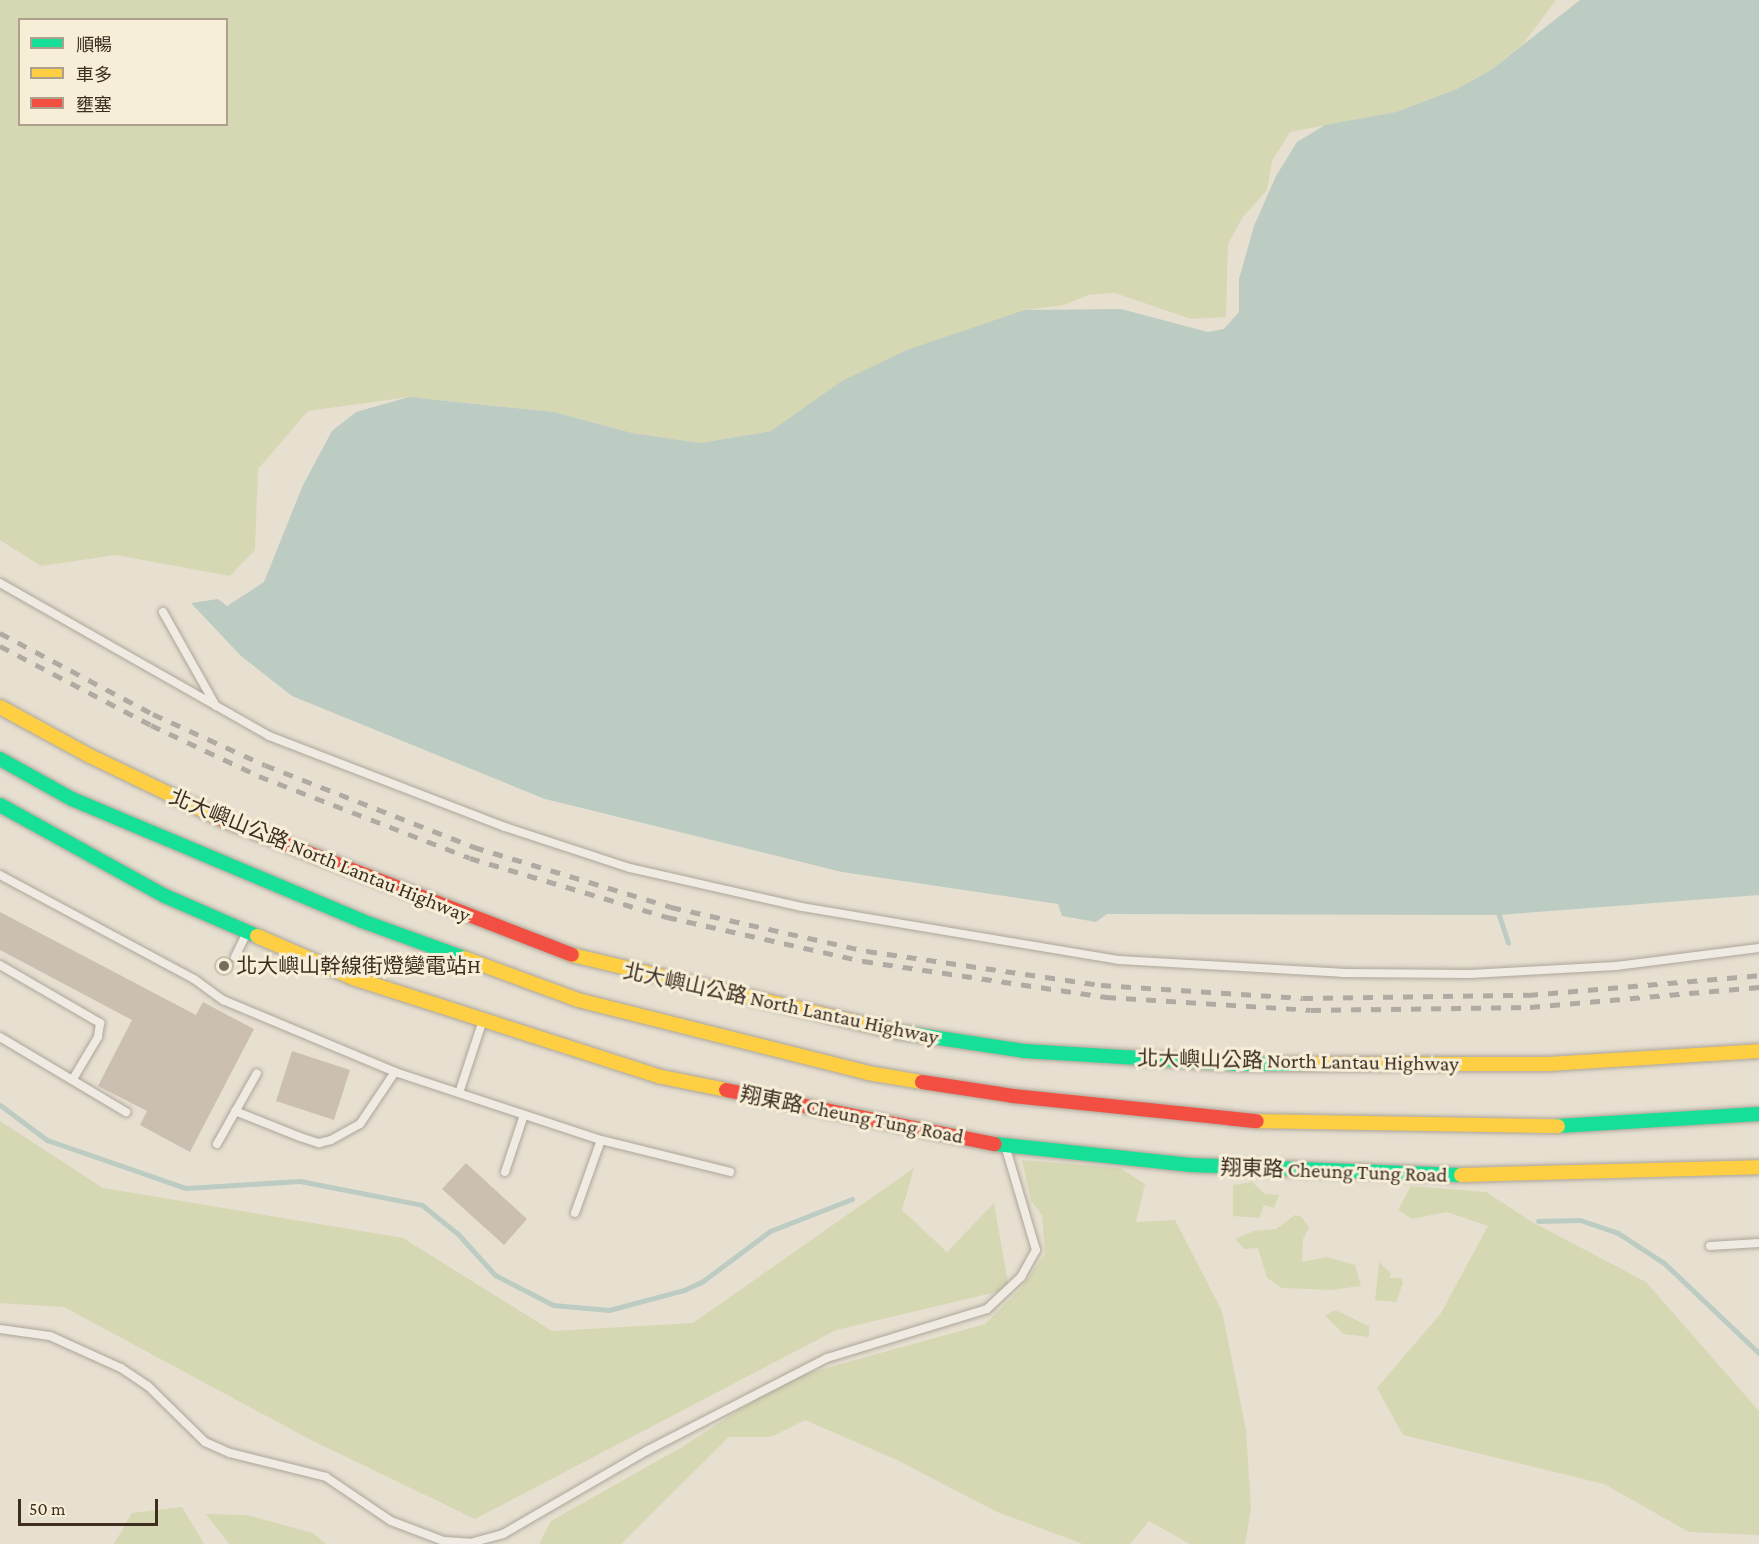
<!DOCTYPE html>
<html>
<head>
<meta charset="utf-8">
<style>
	body { margin:0 }
	#map { position:relative; width:1759px; height:1544px; overflow:hidden; background:#e7e0d1; font-family:"Crimson Pro","Noto Sans TC",serif }
	div>[style] { position:absolute }
	[style*='--x'] { left:calc(var(--x)*1px); top:calc(var(--y)*1px); width:calc(var(--w)*1px); rotate:calc(var(--a)*1deg) }
	.green>* { inset:0; background:#d6d7b3 }
	.water>* { inset:0; background:#bcccc2 }
	.stream>* { height:5px; margin:-2.5px; padding:0 2.5px; transform-origin:2.5px; border-radius:2.5px; background:#bcccc2 }
	.building>* { inset:0; background:#cbbfb2 }
	.round { border-radius:50% }
	.roads { filter:drop-shadow(0 0 2px #ada599) drop-shadow(0 0 2px #ada599) }
	.lane>* { height:8px; margin:-4px; padding:0 4px; transform-origin:4px; border-radius:4px; background:#efebe3 }
	.fast>* { height:14px; margin:-7px; padding:0 7px; transform-origin:7px; border-radius:7px; background:#16e098 }
	.slow>* { height:14px; margin:-7px; padding:0 7px; transform-origin:7px; border-radius:7px; background:#ffcf43 }
	.jam>* { height:14px; margin:-7px; padding:0 7px; transform-origin:7px; border-radius:7px; background:#f24e42 }
	.rail>* { height:4.5px; margin-top:-2.25px; transform-origin:0; background:repeating-linear-gradient(90deg,#afaaa2 0 10px,transparent 0 20px) }
	.dots>* { width:16px; height:16px; translate:-50% -50%; box-sizing:border-box; border:3px solid #f7eed8; border-radius:50% }
	span { translate:-50% -50%; white-space:nowrap; text-align:center; line-height:1.15; -webkit-text-stroke:6px #f7eed8; paint-order:stroke }
	.street-label { font-size:21px; color:#3d2e20 }
	.poi-label { font-size:21px; color:#3d2e20 }
	.left { translate:0 -50%; text-align:left }
	.legend { position:absolute; left:18px; top:18px; width:210px; height:108px; box-sizing:border-box; background:#f7eed8; border:2px solid #ada18e; margin:0; padding:8px 10px; list-style:none; font-size:18px; color:#3d2e20 }
	.legend li { display:flex; align-items:center; gap:12px; height:30px }
	.legend b { width:30px; border:2px solid #ada18e }
	.scale { position:absolute; left:18px; top:1499px; width:140px; height:27px; box-sizing:border-box; border:3px solid #3d2e20; border-top:0; padding-left:8px; font-size:18px; line-height:21px; white-space:nowrap; color:#3d2e20; -webkit-text-stroke:4px #f7eed8; paint-order:stroke }
</style>
</head>
<body>
<div id="map">
	<div class="green">
		<i style="clip-path:polygon(evenodd,0 0,1556px 0,1523px 44px,1491px 70px,1457px 89px,1396px 112px,1290px 132px,1272px 161px,1267px 190px,1242px 218px,1228px 244px,1226px 317px,1191px 319px,1115px 293px,1088px 295px,1064px 305px,1025px 310px,804px 408px,771px 431px,700px 443px,632px 433px,554px 412px,409px 397px,308px 411px,258px 469px,255px 550px,230px 576px,116px 555px,41px 566px,0 540px,0 0,20px 20px,226px 20px,226px 124px,20px 124px,20px 20px)"></i>
		<i style="clip-path:polygon(0 1121px,103px 1188px,403px 1238px,552px 1331px,693px 1323px,914px 1168px,902px 1210px,947px 1252px,994px 1203px,1009px 1289px,836px 1330px,475px 1519px,311px 1440px,64px 1307px,0 1303px)"></i>
		<i style="clip-path:polygon(1022px 1160px,1120px 1168px,1145px 1184px,1136px 1222px,1175px 1220px,1222px 1311px,1246px 1430px,1251px 1509px,1245px 1544px,1190px 1544px,1149px 1521px,1130px 1544px,1083px 1544px,997px 1512px,897px 1460px,805px 1420px,771px 1437px,729px 1437px,621px 1544px,539px 1544px,551px 1521px,682px 1447px,787px 1379px,985px 1324px,1021px 1288px,1045px 1254px,1042px 1215px,1031px 1201px)"></i>
		<i style="clip-path:polygon(1252px 1182px,1265px 1194px,1279px 1195px,1274px 1208px,1264px 1205px,1259px 1218px,1233px 1216px,1233px 1185px)"></i>
		<i style="clip-path:polygon(1411px 1186px,1486px 1192px,1532px 1222px,1646px 1282px,1759px 1411px,1759px 1535px,1689px 1532px,1604px 1484px,1403px 1435px,1377px 1388px,1441px 1313px,1488px 1226px,1447px 1212px,1412px 1219px,1398px 1210px)"></i>
		<i style="clip-path:polygon(1295px 1215px,1302px 1217px,1309px 1228px,1303px 1239px,1302px 1262px,1327px 1257px,1355px 1265px,1361px 1286px,1331px 1290px,1282px 1288px,1267px 1278px,1258px 1248px,1244px 1249px,1235px 1239px,1254px 1231px,1276px 1229px)"></i>
		<i style="clip-path:polygon(1379px 1262px,1391px 1273px,1389px 1278px,1401px 1278px,1403px 1283px,1396px 1302px,1375px 1300px)"></i>
		<i style="clip-path:polygon(1335px 1310px,1369px 1326px,1369px 1337px,1344px 1334px,1325px 1316px)"></i>
		<i style="clip-path:polygon(182px 1507px,204px 1544px,114px 1544px,132px 1513px)"></i>
		<i style="clip-path:polygon(206px 1514px,247px 1515px,313px 1533px,326px 1544px,229px 1544px)"></i>
	</div>
	<div class="water">
		<i style="clip-path:polygon(1580px 0,1759px 0,1759px 895px,1499px 915px,1107px 914px,1096px 922px,1062px 916px,1058px 904px,842px 872px,545px 799px,292px 696px,241px 656px,191px 603px,218px 599px,227px 606px,264px 582px,303px 485px,332px 431px,356px 412px,409px 397px,554px 412px,632px 433px,700px 443px,771px 431px,842px 381px,907px 350px,1025px 310px,1121px 309px,1208px 332px,1224px 329px,1239px 312px,1239px 279px,1254px 226px,1276px 176px,1297px 142px,1325px 125px,1396px 112px,1457px 89px,1491px 70px)"></i>
	</div>
	<div class="stream">
		<i style="--x:1499;--y:915;--w:29;--a:72"></i>
		<i style="--x:0;--y:1105;--w:59;--a:36.7"></i>
		<i style="--x:47;--y:1140;--w:147;--a:19.1"></i>
		<i style="--x:186;--y:1188;--w:114;--a:-3.5"></i>
		<i style="--x:300;--y:1181;--w:124;--a:11.1"></i>
		<i style="--x:422;--y:1205;--w:46;--a:38.9"></i>
		<i style="--x:458;--y:1234;--w:55;--a:47.9"></i>
		<i style="--x:495;--y:1275;--w:65;--a:27.3"></i>
		<i style="--x:553;--y:1305;--w:56;--a:5.1"></i>
		<i style="--x:609;--y:1310;--w:78;--a:-14.9"></i>
		<i style="--x:684;--y:1290;--w:21;--a:-25"></i>
		<i style="--x:703;--y:1281;--w:84;--a:-36.7"></i>
		<i style="--x:770;--y:1231;--w:88;--a:-21.3"></i>
		<i style="--x:1538;--y:1221;--w:42;--a:-1.4"></i>
		<i style="--x:1580;--y:1220;--w:40;--a:18.9"></i>
		<i style="--x:1618;--y:1233;--w:55;--a:33.1"></i>
		<i style="--x:1664;--y:1263;--w:131;--a:43.5"></i>
	</div>
	<div class="building">
		<i style="clip-path:polygon(0 912px,196px 1015px,203px 1002px,254px 1029px,190px 1152px,140px 1125px,147px 1111px,98px 1086px,132px 1020px,0 950px)"></i>
		<i class="round" style="left:214px;top:956px;width:20px;height:20px"></i>
		<i style="clip-path:polygon(292px 1051px,350px 1070px,334px 1120px,276px 1101px)"></i>
		<i style="clip-path:polygon(466px 1163px,527px 1219px,504px 1245px,442px 1189px)"></i>
	</div>
	<div class="roads">
		<div class="lane">
			<i style="--x:0;--y:583;--w:309;--a:29.6"></i>
			<i style="--x:269;--y:736;--w:253;--a:21.1"></i>
			<i style="--x:505;--y:827;--w:132;--a:18.2"></i>
			<i style="--x:630;--y:868;--w:176;--a:12.8"></i>
			<i style="--x:802;--y:907;--w:321;--a:9.5"></i>
			<i style="--x:1119;--y:960;--w:223;--a:3.3"></i>
			<i style="--x:1342;--y:973;--w:128;--a:0.4"></i>
			<i style="--x:1470;--y:974;--w:146;--a:-3.1"></i>
			<i style="--x:1616;--y:966;--w:144;--a:-7.2"></i>
			<i style="--x:163;--y:612;--w:108;--a:60.6"></i>
			<i style="--x:0;--y:875;--w:220;--a:28.2"></i>
			<i style="--x:194;--y:979;--w:36;--a:36"></i>
			<i style="--x:223;--y:1000;--w:186;--a:22.7"></i>
			<i style="--x:395;--y:1072;--w:217;--a:18.3"></i>
			<i style="--x:601;--y:1140;--w:133;--a:13.9"></i>
			<i style="--x:235;--y:957;--w:28;--a:-64"></i>
			<i style="--x:0;--y:965;--w:116;--a:30.1"></i>
			<i style="--x:100;--y:1023;--w:14;--a:98"></i>
			<i style="--x:98;--y:1037;--w:49;--a:120.8"></i>
			<i style="--x:0;--y:1037;--w:147;--a:30.8"></i>
			<i style="--x:459;--y:1093;--w:77;--a:-71.8"></i>
			<i style="--x:235;--y:1111;--w:70;--a:21.8"></i>
			<i style="--x:300;--y:1137;--w:20;--a:18"></i>
			<i style="--x:319;--y:1143;--w:12;--a:-14"></i>
			<i style="--x:331;--y:1140;--w:33;--a:-29"></i>
			<i style="--x:360;--y:1124;--w:63;--a:-56.1"></i>
			<i style="--x:217;--y:1144;--w:81;--a:-60.6"></i>
			<i style="--x:505;--y:1172;--w:60;--a:-71.6"></i>
			<i style="--x:575;--y:1213;--w:77;--a:-70.4"></i>
			<i style="--x:1710;--y:1246;--w:49;--a:-3.5"></i>
			<i style="--x:0;--y:1329;--w:50;--a:8"></i>
			<i style="--x:50;--y:1336;--w:78;--a:24.3"></i>
			<i style="--x:121;--y:1368;--w:32;--a:34"></i>
			<i style="--x:148;--y:1386;--w:80;--a:44.5"></i>
			<i style="--x:205;--y:1442;--w:27;--a:24"></i>
			<i style="--x:230;--y:1453;--w:99;--a:14"></i>
			<i style="--x:326;--y:1477;--w:78;--a:34.1"></i>
			<i style="--x:391;--y:1521;--w:57;--a:20.7"></i>
			<i style="--x:444;--y:1541;--w:26;--a:4"></i>
			<i style="--x:470;--y:1543;--w:34;--a:-15"></i>
			<i style="--x:503;--y:1534;--w:168;--a:-30.1"></i>
			<i style="--x:648;--y:1450;--w:201;--a:-27.2"></i>
			<i style="--x:827;--y:1358;--w:167;--a:-17"></i>
			<i style="--x:987;--y:1309;--w:47;--a:-43.3"></i>
			<i style="--x:1021;--y:1277;--w:31;--a:-61"></i>
			<i style="--x:1036;--y:1250;--w:105;--a:-106.5"></i>
		</div>
		<div class="fast">
			<i style="--x:0;--y:759;--w:82;--a:29.1"></i>
			<i style="--x:72;--y:799;--w:315;--a:22.8"></i>
			<i style="--x:362;--y:921;--w:109;--a:19.9"></i>
			<i style="--x:0;--y:805;--w:188;--a:28.9"></i>
			<i style="--x:165;--y:896;--w:100;--a:23.5"></i>
			<i style="--x:899;--y:1032;--w:126;--a:8.6"></i>
			<i style="--x:1024;--y:1051;--w:214;--a:3.5"></i>
			<i style="--x:1238;--y:1064;--w:65;--a:0"></i>
			<i style="--x:1558;--y:1126;--w:201;--a:-3.4"></i>
			<i style="--x:995;--y:1144;--w:197;--a:6.1"></i>
			<i style="--x:1191;--y:1165;--w:270;--a:2.1"></i>
		</div>
		<div class="slow">
			<i style="--x:0;--y:707;--w:102;--a:28.6"></i>
			<i style="--x:90;--y:756;--w:148;--a:25.7"></i>
			<i style="--x:257;--y:936;--w:105;--a:23.6"></i>
			<i style="--x:353;--y:978;--w:324;--a:17.8"></i>
			<i style="--x:662;--y:1077;--w:65;--a:11.5"></i>
			<i style="--x:572;--y:955;--w:336;--a:13.3"></i>
			<i style="--x:464;--y:958;--w:121;--a:20.2"></i>
			<i style="--x:578;--y:1000;--w:299;--a:14.1"></i>
			<i style="--x:868;--y:1073;--w:55;--a:9.5"></i>
			<i style="--x:1303;--y:1064;--w:245;--a:0"></i>
			<i style="--x:1548;--y:1064;--w:211;--a:-3.5"></i>
			<i style="--x:1257;--y:1121;--w:301;--a:1"></i>
			<i style="--x:1461;--y:1175;--w:298;--a:-1.5"></i>
		</div>
		<div class="jam">
			<i style="--x:223;--y:820;--w:374;--a:21.1"></i>
			<i style="--x:922;--y:1082;--w:92;--a:8.7"></i>
			<i style="--x:1013;--y:1096;--w:245;--a:5.9"></i>
			<i style="--x:726;--y:1090;--w:274;--a:11.4"></i>
		</div>
	</div>
	<div class="rail">
		<i style="--x:0;--y:633;--w:173;--a:27.9"></i>
		<i style="--x:153;--y:714;--w:123;--a:24.5"></i>
		<i style="--x:265;--y:765;--w:225;--a:21.4"></i>
		<i style="--x:474;--y:847;--w:206;--a:16.9"></i>
		<i style="--x:671;--y:907;--w:201;--a:12.7"></i>
		<i style="--x:867;--y:951;--w:236;--a:8.3"></i>
		<i style="--x:1101;--y:985;--w:202;--a:3.7"></i>
		<i style="--x:1303;--y:998;--w:225;--a:-0.8"></i>
		<i style="--x:1528;--y:995;--w:232;--a:-4.9"></i>
		<i style="--x:0;--y:646;--w:170;--a:27.6"></i>
		<i style="--x:151;--y:725;--w:119;--a:25.3"></i>
		<i style="--x:259;--y:776;--w:226;--a:21.2"></i>
		<i style="--x:470;--y:858;--w:206;--a:16.7"></i>
		<i style="--x:667;--y:917;--w:201;--a:12.7"></i>
		<i style="--x:863;--y:961;--w:246;--a:8.4"></i>
		<i style="--x:1106;--y:997;--w:205;--a:3.6"></i>
		<i style="--x:1311;--y:1010;--w:219;--a:-0.8"></i>
		<i style="--x:1530;--y:1007;--w:230;--a:-5"></i>
	</div>
	<div class="dots">
		<i style="left:224px;top:966px;background:#786c5e"></i>
	</div>
	<div class="street-label">
		<span style="left:320px;top:856px;rotate:22deg">北大嶼山公路 North Lantau Highway</span>
		<span style="left:781px;top:1004px;rotate:12deg">北大嶼山公路 North Lantau Highway</span>
		<span style="left:1298px;top:1061px;rotate:1deg">北大嶼山公路 North Lantau Highway</span>
		<span style="left:852px;top:1115px;rotate:11deg">翔東路 Cheung Tung Road</span>
		<span style="left:1334px;top:1171px;rotate:2deg">翔東路 Cheung Tung Road</span>
	</div>
	<div class="poi-label">
		<span class="left" style="left:236px;top:966px">北大嶼山幹線街燈變電站H</span>
	</div>
	<ul class="legend">
	<li><b style="height:8px;background:#16e098"></b>順暢</li>
	<li><b style="height:8px;background:#ffcf43"></b>車多</li>
	<li><b style="height:8px;background:#f24e42"></b>壅塞</li>
	</ul>
	<div class="scale">50 m</div>
</div>
</body>
</html>
